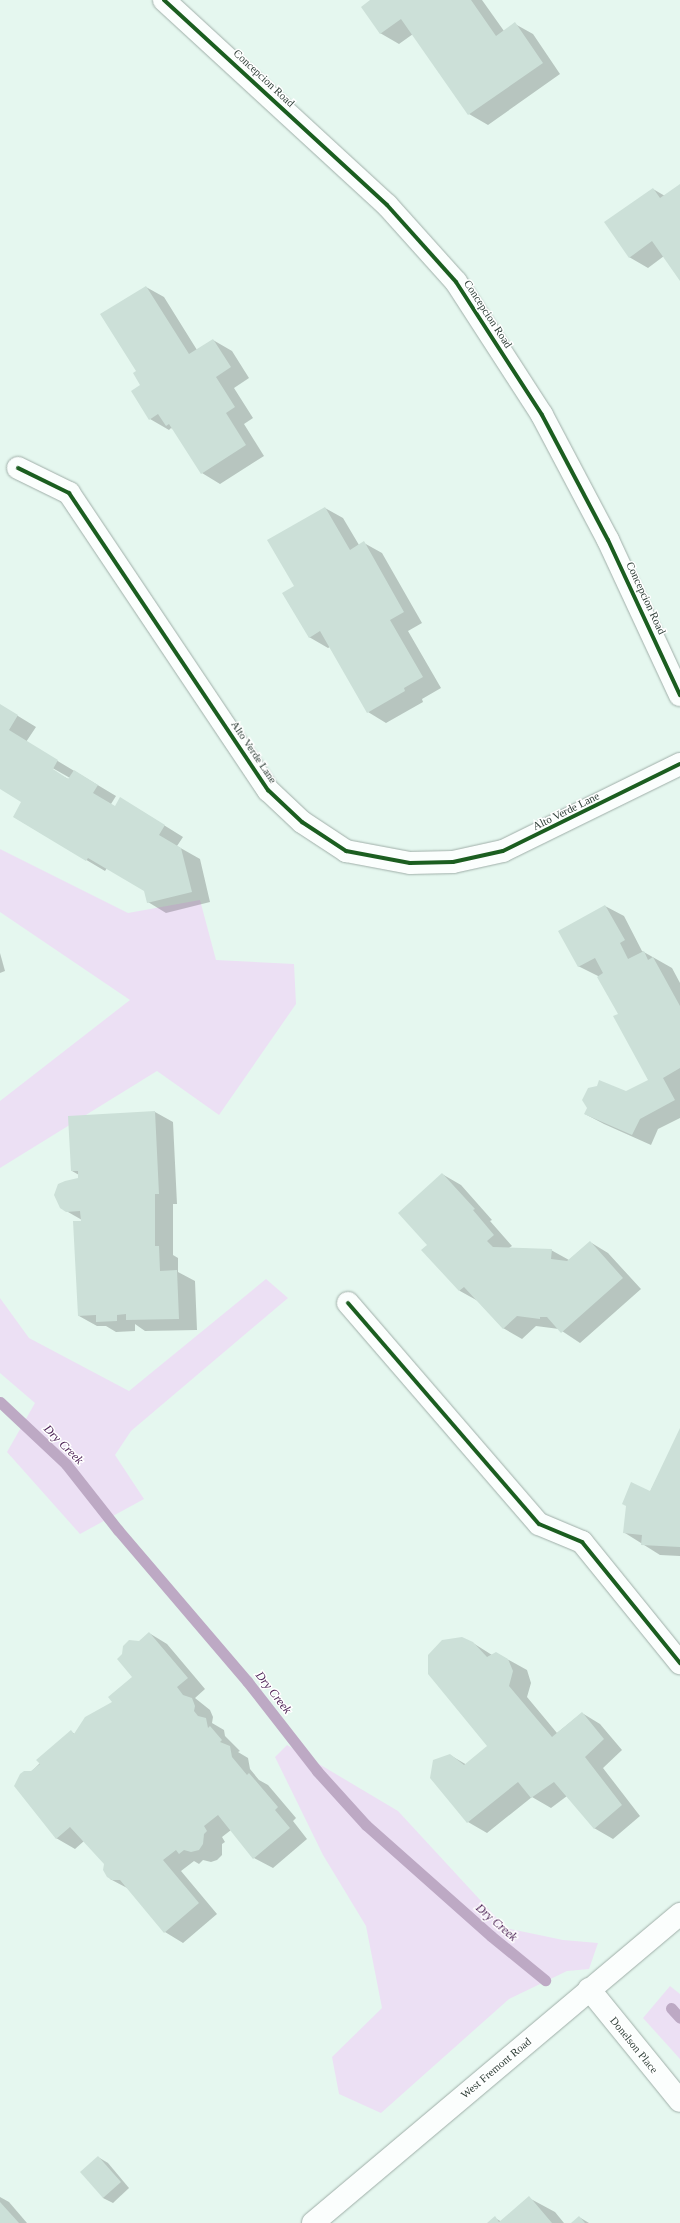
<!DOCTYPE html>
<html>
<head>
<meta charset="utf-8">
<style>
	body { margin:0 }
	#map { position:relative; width:680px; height:2223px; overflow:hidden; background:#e5f7ef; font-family:Georgia,serif }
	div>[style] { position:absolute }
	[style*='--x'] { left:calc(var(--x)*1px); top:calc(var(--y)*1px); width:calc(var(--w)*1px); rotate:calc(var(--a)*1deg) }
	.green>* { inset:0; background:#ece0f4 }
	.shadow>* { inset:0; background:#0003 }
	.stream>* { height:11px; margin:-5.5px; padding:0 5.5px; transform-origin:5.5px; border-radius:5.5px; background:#bda9c4 }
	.building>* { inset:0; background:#cce0d8 }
	.roads { filter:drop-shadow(0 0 1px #9faea8) drop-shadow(0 0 1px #9faea8) }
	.street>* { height:22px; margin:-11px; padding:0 11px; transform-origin:11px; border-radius:11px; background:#fbfefd }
	.secondary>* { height:22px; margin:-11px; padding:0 11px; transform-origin:11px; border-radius:11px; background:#fbfefd }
	.cycleway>* { height:4px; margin:-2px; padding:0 2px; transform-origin:2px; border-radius:2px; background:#1b5e20 }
	span { translate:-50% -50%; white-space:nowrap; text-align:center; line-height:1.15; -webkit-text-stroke:3px #fff; paint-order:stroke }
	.street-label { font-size:11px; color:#304039 }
	.water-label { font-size:12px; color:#471b50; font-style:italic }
</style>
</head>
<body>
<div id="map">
	<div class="green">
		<i style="clip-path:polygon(0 849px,128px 913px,200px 900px,216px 960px,294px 964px,296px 1004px,219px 1115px,157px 1071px,0 1168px,0 1101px,130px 1000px,0 912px)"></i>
		<i style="clip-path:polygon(266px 1279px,288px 1298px,131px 1431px,115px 1455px,144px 1499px,80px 1534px,7px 1452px,35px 1403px,0 1373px,0 1298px,29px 1338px,129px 1391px)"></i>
		<i style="clip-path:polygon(287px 1745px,398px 1811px,506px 1928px,563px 1940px,598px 1943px,589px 1969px,567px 1971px,509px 1999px,381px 2113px,339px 2094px,332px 2057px,382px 2008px,366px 1926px,323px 1855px,275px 1757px)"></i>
		<i style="clip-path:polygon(670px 1986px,680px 1994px,680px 2059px,643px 2018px)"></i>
	</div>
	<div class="shadow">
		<i style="clip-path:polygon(372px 0,482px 0,504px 31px,515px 24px,533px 34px,560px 74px,488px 125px,469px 114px,413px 34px,399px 44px,380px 33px)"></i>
		<i style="clip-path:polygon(653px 189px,665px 196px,680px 279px,664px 256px,648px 268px,629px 257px)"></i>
		<i style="clip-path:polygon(146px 287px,164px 297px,197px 350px,213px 340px,232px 351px,249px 378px,234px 388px,253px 418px,244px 424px,264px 456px,220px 484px,202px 473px,174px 430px,171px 428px,169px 430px,150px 419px,137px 371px)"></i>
		<i style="clip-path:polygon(325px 508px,343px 518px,359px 545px,364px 543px,382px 553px,422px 623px,408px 631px,441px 688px,422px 699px,423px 702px,386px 723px,368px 712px,330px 647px,328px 648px,309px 637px,295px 586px)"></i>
		<i style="clip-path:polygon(evenodd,0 705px,36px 727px,26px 742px,116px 796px,111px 804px,115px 807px,138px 809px,183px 837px,177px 846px,200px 859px,210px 902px,166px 913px,148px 902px,145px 890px,107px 868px,105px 871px,14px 817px,23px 801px,0 787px,0 705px,49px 766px,70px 778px,70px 780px,48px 768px,49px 766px)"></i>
		<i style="clip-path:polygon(605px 906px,624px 916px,642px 951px,672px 968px,680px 983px,680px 1118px,658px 1129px,651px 1145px,604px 1124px,585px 1114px,649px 1081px,619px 1014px,598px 976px,578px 966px)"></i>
		<i style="clip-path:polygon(0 953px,5px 971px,0 973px)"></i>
		<i style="clip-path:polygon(155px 1112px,173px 1122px,177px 1204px,173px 1204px,173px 1255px,178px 1258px,178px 1272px,195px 1281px,197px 1330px,145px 1331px,135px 1324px,135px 1331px,116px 1332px,106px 1326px,97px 1326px,79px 1316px,82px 1220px,61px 1208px,79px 1179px,79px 1175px,72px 1171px)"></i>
		<i style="clip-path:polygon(442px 1174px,461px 1185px,492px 1220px,490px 1221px,512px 1246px,509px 1248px,551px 1250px,569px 1260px,590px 1242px,608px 1253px,641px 1289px,580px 1343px,559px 1329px,536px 1326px,522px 1339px,503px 1328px,478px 1301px,460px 1291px,423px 1250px,428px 1245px)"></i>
		<i style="clip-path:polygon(680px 1431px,680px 1556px,660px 1555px,625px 1533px,650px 1492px)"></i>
		<i style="clip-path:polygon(149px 1633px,167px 1644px,205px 1689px,195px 1698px,210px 1710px,213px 1717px,212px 1723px,224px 1730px,225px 1736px,240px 1751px,238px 1752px,248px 1758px,250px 1769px,259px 1780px,268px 1785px,296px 1818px,293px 1821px,307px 1839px,273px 1868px,254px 1858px,231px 1830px,222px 1837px,225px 1842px,222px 1844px,222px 1855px,217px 1860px,211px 1862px,203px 1860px,199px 1864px,194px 1861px,181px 1871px,217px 1914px,183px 1943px,165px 1932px,129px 1889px,110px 1879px,106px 1864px,84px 1841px,75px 1849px,56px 1838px,31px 1772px,71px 1732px,75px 1734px,114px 1702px,134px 1677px,139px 1642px)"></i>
		<i style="clip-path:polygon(473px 1643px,492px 1655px,496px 1653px,527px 1670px,531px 1683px,527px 1697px,557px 1733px,582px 1713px,600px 1724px,622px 1750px,603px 1768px,640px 1816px,613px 1839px,594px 1828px,567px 1796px,551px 1808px,532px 1797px,487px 1833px,468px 1822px,431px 1778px,450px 1755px,467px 1765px,489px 1746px)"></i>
		<i style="clip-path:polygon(98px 2157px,108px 2163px,129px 2188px,113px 2203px,103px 2198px)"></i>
		<i style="clip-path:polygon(0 2197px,9px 2202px,27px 2223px,0 2223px)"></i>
		<i style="clip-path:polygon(529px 2198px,555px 2212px,564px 2223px,488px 2223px,495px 2218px,502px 2222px)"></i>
		<i style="clip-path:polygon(579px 2217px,589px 2223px,573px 2223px)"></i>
	</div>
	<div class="stream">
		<i style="--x:0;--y:1402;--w:91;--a:43.2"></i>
		<i style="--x:66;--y:1464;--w:84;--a:51.8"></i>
		<i style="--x:118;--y:1530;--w:199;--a:49.5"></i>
		<i style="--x:247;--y:1681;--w:114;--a:52.1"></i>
		<i style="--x:317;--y:1771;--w:73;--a:47.8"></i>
		<i style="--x:366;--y:1825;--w:167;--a:41.6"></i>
		<i style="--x:491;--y:1936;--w:70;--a:39.2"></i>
		<i style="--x:671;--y:2008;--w:13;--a:48"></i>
	</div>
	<div class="building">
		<i style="clip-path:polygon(370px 0,471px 0,496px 36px,515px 22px,543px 63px,468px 115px,401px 19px,380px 34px,361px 7px)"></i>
		<i style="clip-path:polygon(680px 184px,680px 281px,652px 241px,629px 258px,604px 222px,653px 188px,660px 198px)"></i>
		<i style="clip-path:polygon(146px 286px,189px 354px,213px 339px,231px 367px,216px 377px,235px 407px,226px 413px,246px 445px,201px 474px,169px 424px,166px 426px,158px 414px,149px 420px,131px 391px,140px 385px,133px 373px,136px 371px,100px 314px)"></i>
		<i style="clip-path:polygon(325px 507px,350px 550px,364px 541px,404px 612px,390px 620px,423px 677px,404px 688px,405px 691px,367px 713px,320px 631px,309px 638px,282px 593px,294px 586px,267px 540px)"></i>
		<i style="clip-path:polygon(0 704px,18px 715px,9px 730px,58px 760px,53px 769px,68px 779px,74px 770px,98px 785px,93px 793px,115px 806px,120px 797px,165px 825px,159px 835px,181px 848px,192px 892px,147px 903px,144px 891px,88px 858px,86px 861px,13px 817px,21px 802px,0 789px)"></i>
		<i style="clip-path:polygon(605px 905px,625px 940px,620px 943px,628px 959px,644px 951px,648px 960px,653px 957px,680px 1006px,680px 1068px,663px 1078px,675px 1100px,640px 1119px,632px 1135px,584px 1114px,587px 1108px,582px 1100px,588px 1088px,597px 1086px,599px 1080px,626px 1091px,648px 1080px,613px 1016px,618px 1014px,597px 977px,603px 973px,595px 958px,578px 967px,558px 931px)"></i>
		<i style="clip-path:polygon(155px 1111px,159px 1194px,155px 1194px,155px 1246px,159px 1246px,160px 1271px,177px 1270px,179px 1319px,126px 1320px,126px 1314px,117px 1315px,117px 1321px,96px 1322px,96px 1315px,78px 1316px,73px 1221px,81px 1221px,80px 1211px,66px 1212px,60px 1208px,54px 1195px,58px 1184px,65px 1181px,78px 1178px,78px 1171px,71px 1171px,68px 1116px)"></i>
		<i style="clip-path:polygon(442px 1173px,475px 1209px,473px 1210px,494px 1235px,487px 1241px,493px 1247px,552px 1249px,551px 1259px,567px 1261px,590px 1241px,623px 1278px,561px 1333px,547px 1317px,540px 1317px,540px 1319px,517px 1316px,503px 1329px,464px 1287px,459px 1291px,421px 1250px,427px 1245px,398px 1213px)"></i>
		<i style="clip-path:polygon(680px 1428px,680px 1547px,641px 1545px,642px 1535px,623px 1533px,626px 1506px,622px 1504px,631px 1482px,650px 1491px)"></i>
		<i style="clip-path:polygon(149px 1632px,188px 1678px,177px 1687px,183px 1695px,192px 1698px,195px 1706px,194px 1711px,198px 1716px,206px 1718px,208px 1728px,210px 1726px,222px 1740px,220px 1742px,230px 1746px,232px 1757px,247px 1775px,249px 1773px,278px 1807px,275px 1810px,290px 1828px,253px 1859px,218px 1815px,204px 1826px,207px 1831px,204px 1834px,203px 1844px,199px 1850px,191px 1852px,184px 1850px,179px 1854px,176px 1850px,163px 1860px,199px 1903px,164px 1933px,120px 1880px,112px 1880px,107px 1877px,103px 1870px,104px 1864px,70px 1827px,56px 1839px,14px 1786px,20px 1774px,24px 1771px,31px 1771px,40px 1764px,36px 1760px,71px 1730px,74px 1734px,85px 1717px,112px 1702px,108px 1697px,132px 1677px,117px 1659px,122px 1654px,123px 1646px,129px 1640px,139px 1641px)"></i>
		<i style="clip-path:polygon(462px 1637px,473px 1642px,487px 1657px,496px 1652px,508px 1659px,513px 1671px,509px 1686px,552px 1737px,582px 1712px,604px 1739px,585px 1757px,622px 1805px,594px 1829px,554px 1782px,531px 1798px,518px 1782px,467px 1823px,430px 1778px,433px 1760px,450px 1754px,464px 1765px,487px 1746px,428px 1674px,428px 1655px,442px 1640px)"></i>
		<i style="clip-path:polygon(98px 2156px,121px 2182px,103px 2198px,80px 2172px)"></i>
		<i style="clip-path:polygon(529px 2196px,552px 2223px,487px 2223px,495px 2216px,499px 2222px)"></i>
		<i style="clip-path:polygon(0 2202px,19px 2223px,0 2223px)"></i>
		<i style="clip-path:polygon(579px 2216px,585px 2223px,571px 2223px)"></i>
	</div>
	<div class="roads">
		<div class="street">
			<i style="--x:18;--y:468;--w:57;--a:26.1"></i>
			<i style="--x:69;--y:493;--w:358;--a:56.2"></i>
			<i style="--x:268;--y:790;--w:47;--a:43.3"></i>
			<i style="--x:302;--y:822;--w:53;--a:33.4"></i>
			<i style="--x:346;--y:851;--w:65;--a:10.6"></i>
			<i style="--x:410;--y:863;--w:43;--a:-1.3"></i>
			<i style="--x:453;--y:862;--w:51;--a:-12.4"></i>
			<i style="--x:503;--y:851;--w:197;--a:-26.2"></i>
			<i style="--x:348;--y:1303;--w:292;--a:49.2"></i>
			<i style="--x:539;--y:1524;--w:47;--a:22.7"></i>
			<i style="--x:582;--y:1542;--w:156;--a:51"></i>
			<i style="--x:589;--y:1989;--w:144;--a:50.9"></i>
		</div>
		<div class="secondary">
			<i style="--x:164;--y:0;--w:303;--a:42.6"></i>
			<i style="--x:387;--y:205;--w:103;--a:48.1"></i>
			<i style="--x:456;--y:282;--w:158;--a:57.1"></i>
			<i style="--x:542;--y:415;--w:141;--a:62.2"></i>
			<i style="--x:608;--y:540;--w:171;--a:65.1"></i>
			<i style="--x:313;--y:2223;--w:480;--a:-40.1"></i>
		</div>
	</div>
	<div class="cycleway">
		<i style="--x:164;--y:0;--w:303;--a:42.6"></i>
		<i style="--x:387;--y:205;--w:103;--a:48.1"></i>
		<i style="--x:456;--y:282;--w:158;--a:57.1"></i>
		<i style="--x:542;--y:415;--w:141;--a:62.2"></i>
		<i style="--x:608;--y:540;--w:171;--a:65.1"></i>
		<i style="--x:18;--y:468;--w:57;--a:26.1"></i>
		<i style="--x:69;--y:493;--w:358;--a:56.2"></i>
		<i style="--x:268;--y:790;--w:47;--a:43.3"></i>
		<i style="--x:302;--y:822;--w:53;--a:33.4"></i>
		<i style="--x:346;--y:851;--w:65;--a:10.6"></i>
		<i style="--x:410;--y:863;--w:43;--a:-1.3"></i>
		<i style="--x:453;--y:862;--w:51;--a:-12.4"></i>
		<i style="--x:503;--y:851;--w:197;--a:-26.2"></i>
		<i style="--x:348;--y:1303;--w:292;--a:49.2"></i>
		<i style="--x:539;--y:1524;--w:47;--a:22.7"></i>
		<i style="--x:582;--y:1542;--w:156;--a:51"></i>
	</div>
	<div class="street-label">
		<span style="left:264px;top:78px;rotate:43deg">Concepcion Road</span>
		<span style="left:488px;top:314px;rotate:57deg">Concepcion Road</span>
		<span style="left:646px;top:598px;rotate:65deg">Concepcion Road</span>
		<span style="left:254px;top:752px;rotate:56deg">Alto Verde Lane</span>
		<span style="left:566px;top:811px;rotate:-26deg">Alto Verde Lane</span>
		<span style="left:634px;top:2045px;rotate:51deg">Donelson Place</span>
		<span style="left:496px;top:2068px;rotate:-40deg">West Fremont Road</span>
	</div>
	<div class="water-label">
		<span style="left:63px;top:1445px;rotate:45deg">Dry Creek</span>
		<span style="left:273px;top:1693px;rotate:52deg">Dry Creek</span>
		<span style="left:496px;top:1923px;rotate:41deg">Dry Creek</span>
	</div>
</div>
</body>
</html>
